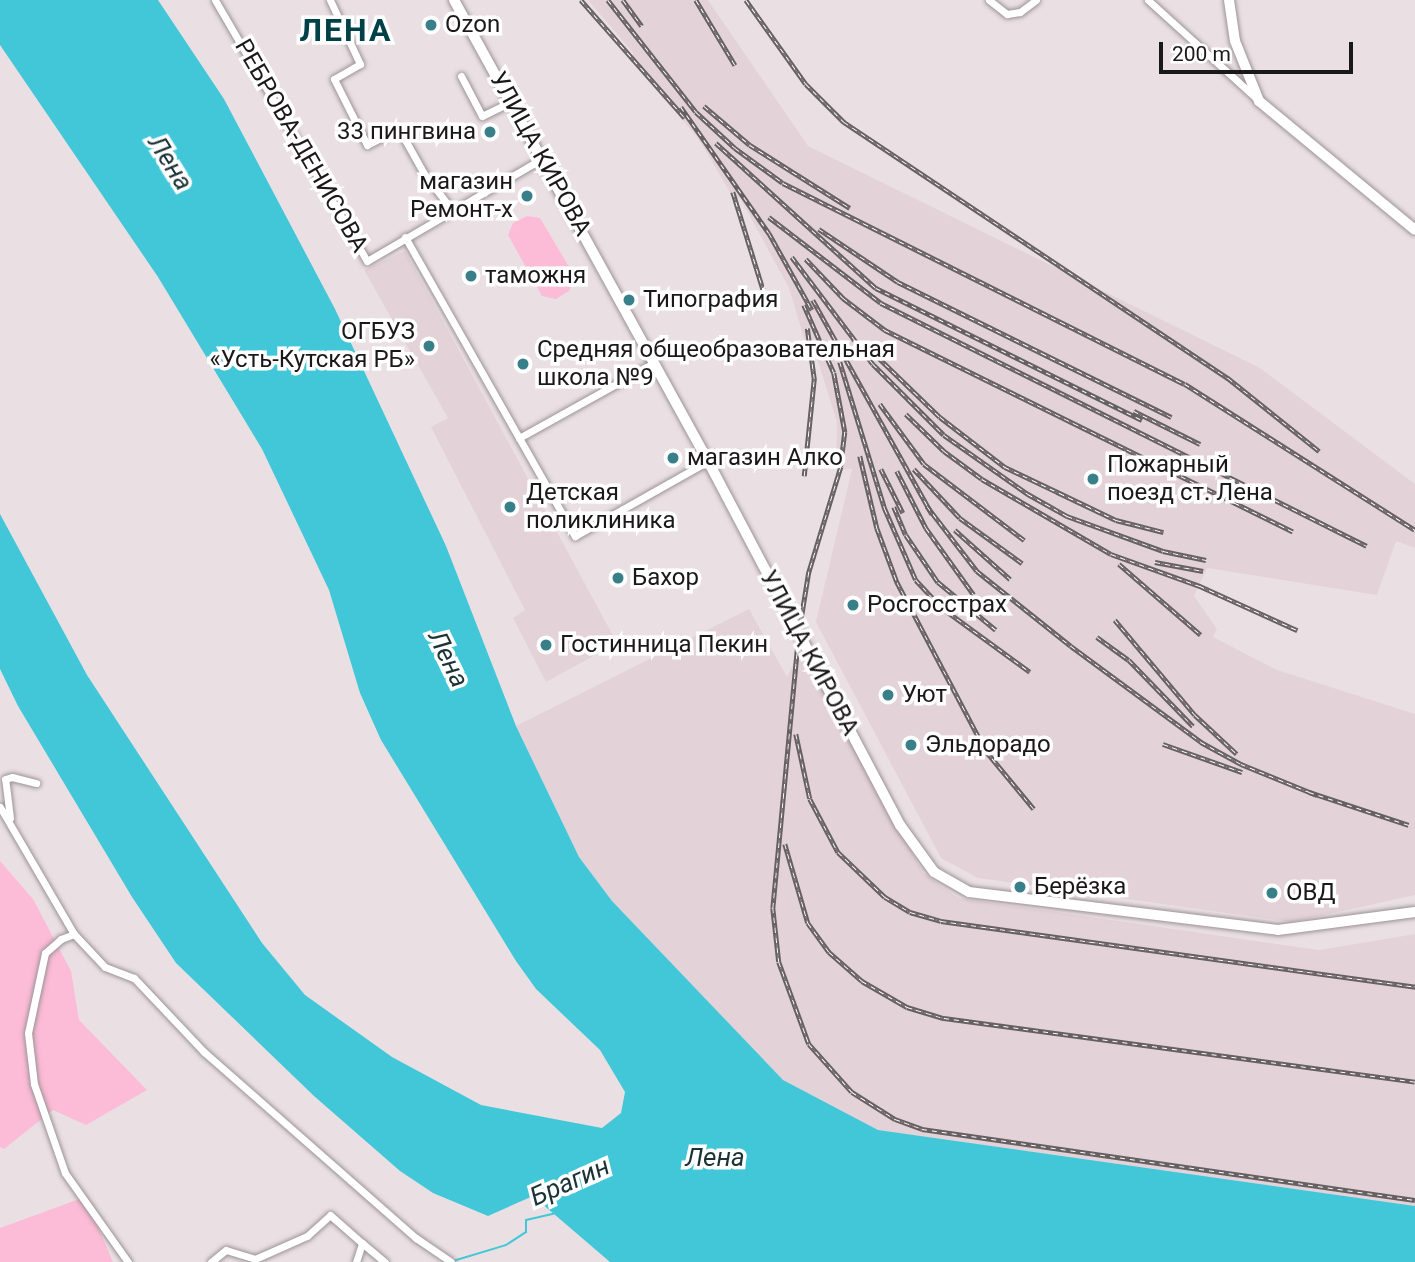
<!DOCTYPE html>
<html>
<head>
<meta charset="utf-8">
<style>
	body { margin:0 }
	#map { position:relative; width:1415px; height:1262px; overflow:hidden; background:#eae0e4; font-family:Roboto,sans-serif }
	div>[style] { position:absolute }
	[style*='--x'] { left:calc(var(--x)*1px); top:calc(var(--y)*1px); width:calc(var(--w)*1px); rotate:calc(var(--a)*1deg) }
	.built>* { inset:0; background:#e3d2d8 }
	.green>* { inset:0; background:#fcbbd6 }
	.water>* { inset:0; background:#42c7d8 }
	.stream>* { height:2px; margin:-1px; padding:0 1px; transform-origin:1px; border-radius:1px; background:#42c7d8 }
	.roads { filter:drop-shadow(0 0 2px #9c9396) drop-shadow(0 0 2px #9c9396) }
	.street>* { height:7px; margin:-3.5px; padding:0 3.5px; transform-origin:3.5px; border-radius:3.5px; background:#fff }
	.secondary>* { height:10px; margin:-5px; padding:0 5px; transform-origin:5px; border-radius:5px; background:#fff }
	.rail>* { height:4.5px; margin-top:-2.25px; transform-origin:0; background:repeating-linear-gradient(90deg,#fff 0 5px,#666063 0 10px); box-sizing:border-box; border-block:2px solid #666063 }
	.dots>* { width:19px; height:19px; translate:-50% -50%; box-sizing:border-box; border:4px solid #fff; border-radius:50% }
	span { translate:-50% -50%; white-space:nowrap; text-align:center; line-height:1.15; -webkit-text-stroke:7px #fff; paint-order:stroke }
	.poi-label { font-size:24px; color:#1b1819 }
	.left { translate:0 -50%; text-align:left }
	.right { translate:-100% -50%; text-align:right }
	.street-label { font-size:24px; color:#1b1819 }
	.water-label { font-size:26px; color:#1c3336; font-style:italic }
	.district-label { font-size:32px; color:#004148; font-weight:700; letter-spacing:2px }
	.scale { position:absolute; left:1159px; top:42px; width:194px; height:32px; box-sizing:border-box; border:4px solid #1b1819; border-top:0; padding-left:9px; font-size:21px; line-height:24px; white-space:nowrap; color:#1b1819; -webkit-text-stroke:5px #fff; paint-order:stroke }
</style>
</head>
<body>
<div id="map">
	<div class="built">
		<i style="clip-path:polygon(588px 0,708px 0,808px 146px,1260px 368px,1415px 484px,1415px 548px,1396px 541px,1377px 595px,1207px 568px,1194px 596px,1217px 629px,1213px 637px,1277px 670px,1415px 714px,1415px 895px,1292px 922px,978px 878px,941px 858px,816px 622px,852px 469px,836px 470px,837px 422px,817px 358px,810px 358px,789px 288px,740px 198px,734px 199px,698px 138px,629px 59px,634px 54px)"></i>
		<i style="clip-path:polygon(405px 251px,617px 643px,546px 682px,513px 618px,525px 610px,431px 427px,448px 418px,364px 270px)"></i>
		<i style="clip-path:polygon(749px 609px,787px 677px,795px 660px,808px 660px,923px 873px,958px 898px,1319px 950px,1415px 934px,1415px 1206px,878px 1130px,783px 1080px,612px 901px,579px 857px,516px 726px)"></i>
	</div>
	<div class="green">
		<i style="clip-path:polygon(527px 216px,540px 218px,575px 277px,569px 291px,556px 299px,542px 296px,508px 235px,513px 223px)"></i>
		<i style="clip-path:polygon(0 861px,33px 899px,71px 971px,79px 1020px,147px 1090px,86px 1125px,53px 1110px,4px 1149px,0 1147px)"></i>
		<i style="clip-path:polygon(85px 1197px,113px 1262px,0 1262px,0 1228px)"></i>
	</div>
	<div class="water">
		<i style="clip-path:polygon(0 0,158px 0,224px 99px,335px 309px,446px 546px,516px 726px,579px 857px,612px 901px,783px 1080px,878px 1130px,1415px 1206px,1415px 1262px,610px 1262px,533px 1196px,488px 1216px,433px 1193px,400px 1171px,314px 1096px,176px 963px,132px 897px,18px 706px,0 669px,0 514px,87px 675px,262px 943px,305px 995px,392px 1057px,481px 1105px,602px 1128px,621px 1113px,625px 1092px,600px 1050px,536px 989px,516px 961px,381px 740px,360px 693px,329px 590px,262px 449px,158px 277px,0 45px)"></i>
	</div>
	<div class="stream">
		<i style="--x:453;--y:1261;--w:55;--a:-16.8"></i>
		<i style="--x:506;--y:1245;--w:24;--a:-33"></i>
		<i style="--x:526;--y:1232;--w:12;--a:-90"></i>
		<i style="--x:526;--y:1220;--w:28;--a:-13"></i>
	</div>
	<div class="roads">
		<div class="street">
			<i style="--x:215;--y:0;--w:302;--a:59.8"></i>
			<i style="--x:367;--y:261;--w:204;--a:-30.3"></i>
			<i style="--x:330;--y:0;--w:71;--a:64.9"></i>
			<i style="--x:360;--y:64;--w:30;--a:150"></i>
			<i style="--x:334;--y:79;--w:74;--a:63.4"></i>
			<i style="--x:367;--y:145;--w:36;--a:-27"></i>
			<i style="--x:399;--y:129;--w:49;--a:60.8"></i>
			<i style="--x:423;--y:172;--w:48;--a:52.7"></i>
			<i style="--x:989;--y:0;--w:23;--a:38"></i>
			<i style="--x:1007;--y:14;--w:13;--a:-9"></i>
			<i style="--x:1020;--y:12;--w:20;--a:-37"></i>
			<i style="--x:1148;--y:0;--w:146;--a:42.2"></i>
			<i style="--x:461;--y:76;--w:45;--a:62.3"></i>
			<i style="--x:482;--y:116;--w:32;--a:-26"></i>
			<i style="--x:405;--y:237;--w:344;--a:60.4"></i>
			<i style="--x:575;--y:536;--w:153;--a:-29.4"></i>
			<i style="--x:519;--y:438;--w:154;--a:-29.1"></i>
			<i style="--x:0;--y:807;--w:147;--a:59.8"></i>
			<i style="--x:74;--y:934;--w:45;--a:46.8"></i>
			<i style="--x:105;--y:967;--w:31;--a:21"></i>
			<i style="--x:134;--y:978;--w:102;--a:46.6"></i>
			<i style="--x:204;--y:1052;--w:282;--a:41.3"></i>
			<i style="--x:416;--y:1238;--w:42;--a:34.4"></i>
			<i style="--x:10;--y:818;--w:39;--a:-97"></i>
			<i style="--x:5;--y:779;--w:7;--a:-16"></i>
			<i style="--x:12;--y:777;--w:25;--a:14"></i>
			<i style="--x:74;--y:934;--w:14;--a:159"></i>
			<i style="--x:61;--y:939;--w:21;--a:139"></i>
			<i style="--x:45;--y:953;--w:82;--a:102"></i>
			<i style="--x:28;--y:1033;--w:51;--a:83.3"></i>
			<i style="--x:34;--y:1084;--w:94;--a:70.8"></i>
			<i style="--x:65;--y:1173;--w:109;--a:54.7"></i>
			<i style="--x:211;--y:1262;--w:19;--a:-39"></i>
			<i style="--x:226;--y:1250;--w:30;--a:17"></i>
			<i style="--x:255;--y:1259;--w:57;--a:-23.9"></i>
			<i style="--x:307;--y:1236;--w:31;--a:-42"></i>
			<i style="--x:330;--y:1215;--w:43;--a:41.2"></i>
			<i style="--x:356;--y:1262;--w:20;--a:-72"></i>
			<i style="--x:362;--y:1243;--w:30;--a:40"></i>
		</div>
		<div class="secondary">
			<i style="--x:454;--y:0;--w:526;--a:61.15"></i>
			<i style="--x:708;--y:461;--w:412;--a:62.2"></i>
			<i style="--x:900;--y:825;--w:58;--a:54.1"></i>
			<i style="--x:934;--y:872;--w:40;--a:29.7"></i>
			<i style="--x:969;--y:892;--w:311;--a:7"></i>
			<i style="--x:1278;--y:930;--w:138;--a:-7.5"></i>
			<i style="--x:1229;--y:0;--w:41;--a:81.7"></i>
			<i style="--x:1235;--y:41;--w:65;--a:68.2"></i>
			<i style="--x:1259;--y:101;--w:202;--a:39.6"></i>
		</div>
	</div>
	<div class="rail">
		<i style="--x:581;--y:0;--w:157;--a:48.6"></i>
		<i style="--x:608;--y:0;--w:142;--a:51.8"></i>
		<i style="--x:696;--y:112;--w:53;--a:42.7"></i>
		<i style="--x:735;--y:148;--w:59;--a:36.1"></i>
		<i style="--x:783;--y:183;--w:449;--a:26.6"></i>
		<i style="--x:1185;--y:384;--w:272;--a:32.4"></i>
		<i style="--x:623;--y:0;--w:32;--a:54"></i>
		<i style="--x:696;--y:0;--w:76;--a:59"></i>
		<i style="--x:746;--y:0;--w:103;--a:54.5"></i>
		<i style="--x:806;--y:84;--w:54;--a:45"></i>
		<i style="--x:844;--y:122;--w:462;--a:33.7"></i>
		<i style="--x:1228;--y:378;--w:117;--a:38.7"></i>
		<i style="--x:704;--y:106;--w:60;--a:40.3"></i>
		<i style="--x:750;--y:145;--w:118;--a:32.2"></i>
		<i style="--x:681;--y:107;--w:154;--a:55.1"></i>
		<i style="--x:769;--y:233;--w:88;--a:60.8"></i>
		<i style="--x:716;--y:143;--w:216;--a:42.2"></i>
		<i style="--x:876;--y:288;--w:297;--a:26.4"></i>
		<i style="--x:733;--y:192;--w:102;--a:72.8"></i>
		<i style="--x:769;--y:217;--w:141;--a:37.5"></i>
		<i style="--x:881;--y:303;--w:543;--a:26.57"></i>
		<i style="--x:819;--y:229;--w:95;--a:33.9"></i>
		<i style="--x:898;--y:282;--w:305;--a:26.3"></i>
		<i style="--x:792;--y:257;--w:134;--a:52.9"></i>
		<i style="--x:873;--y:364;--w:100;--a:45"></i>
		<i style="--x:944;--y:435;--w:103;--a:35.1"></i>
		<i style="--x:1028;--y:494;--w:45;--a:29.4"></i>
		<i style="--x:1067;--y:516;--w:102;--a:20"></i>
		<i style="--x:1163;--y:551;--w:44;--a:11.8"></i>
		<i style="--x:806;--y:259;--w:54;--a:46.5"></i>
		<i style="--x:843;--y:298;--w:53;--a:37.3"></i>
		<i style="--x:885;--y:330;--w:455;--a:26.3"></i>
		<i style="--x:813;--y:300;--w:245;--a:60.9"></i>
		<i style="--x:804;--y:305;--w:74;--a:66.2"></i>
		<i style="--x:834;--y:373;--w:60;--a:79.4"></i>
		<i style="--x:845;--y:432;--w:35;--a:97"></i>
		<i style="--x:841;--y:467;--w:110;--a:106.9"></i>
		<i style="--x:809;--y:572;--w:63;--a:99.2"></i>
		<i style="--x:799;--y:634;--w:275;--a:95.4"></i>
		<i style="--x:773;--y:908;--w:54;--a:83.7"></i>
		<i style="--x:779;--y:962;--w:87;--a:69.9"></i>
		<i style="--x:809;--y:1044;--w:64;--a:48.1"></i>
		<i style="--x:852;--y:1092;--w:51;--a:32.1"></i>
		<i style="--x:895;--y:1119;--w:29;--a:20"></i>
		<i style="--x:922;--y:1129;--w:498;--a:8.2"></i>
		<i style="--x:878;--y:357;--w:86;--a:44.1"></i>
		<i style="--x:940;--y:417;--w:82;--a:37.6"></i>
		<i style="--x:1005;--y:467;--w:123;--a:25.5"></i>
		<i style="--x:1116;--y:520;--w:49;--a:14.3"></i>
		<i style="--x:840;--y:362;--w:154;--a:73"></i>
		<i style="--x:885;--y:509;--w:77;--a:66.4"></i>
		<i style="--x:916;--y:580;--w:37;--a:47"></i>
		<i style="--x:941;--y:607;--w:110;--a:36.1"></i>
		<i style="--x:880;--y:404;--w:74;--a:53.7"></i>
		<i style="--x:924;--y:464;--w:126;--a:37.2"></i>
		<i style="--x:1134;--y:411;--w:74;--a:26.6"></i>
		<i style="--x:906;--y:414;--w:53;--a:44.2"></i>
		<i style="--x:944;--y:451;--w:47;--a:36.4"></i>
		<i style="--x:982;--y:479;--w:149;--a:30.2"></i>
		<i style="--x:1111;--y:554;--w:95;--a:19.8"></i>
		<i style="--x:1200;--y:586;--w:107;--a:24.4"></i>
		<i style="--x:860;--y:456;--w:74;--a:76.7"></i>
		<i style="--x:877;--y:528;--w:58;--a:69.7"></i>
		<i style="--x:897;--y:582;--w:191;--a:62.2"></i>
		<i style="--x:986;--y:751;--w:75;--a:50.4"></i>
		<i style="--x:881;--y:469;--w:49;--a:63.4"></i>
		<i style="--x:914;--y:469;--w:67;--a:46.8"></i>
		<i style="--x:960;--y:518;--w:77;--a:36"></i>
		<i style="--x:897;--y:471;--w:64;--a:63"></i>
		<i style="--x:926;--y:528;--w:82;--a:54.4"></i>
		<i style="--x:804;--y:476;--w:98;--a:-84.1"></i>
		<i style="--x:814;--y:379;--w:51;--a:-97.8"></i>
		<i style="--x:927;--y:506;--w:82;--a:52.4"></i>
		<i style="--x:977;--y:571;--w:120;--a:38.6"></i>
		<i style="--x:1071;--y:646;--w:162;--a:36.4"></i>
		<i style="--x:1201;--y:742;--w:46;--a:28.8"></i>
		<i style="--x:1241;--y:764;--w:82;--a:22.2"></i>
		<i style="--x:894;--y:507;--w:30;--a:67"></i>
		<i style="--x:906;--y:535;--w:57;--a:55.8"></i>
		<i style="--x:938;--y:582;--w:75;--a:39.6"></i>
		<i style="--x:955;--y:530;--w:74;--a:41.7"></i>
		<i style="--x:1155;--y:562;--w:49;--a:10.6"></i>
		<i style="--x:1119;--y:564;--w:108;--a:40.9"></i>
		<i style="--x:1115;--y:620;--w:124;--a:49.9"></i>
		<i style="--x:1195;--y:715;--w:57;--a:42.9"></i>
		<i style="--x:1097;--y:637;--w:39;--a:36"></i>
		<i style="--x:1129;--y:660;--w:92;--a:45.9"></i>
		<i style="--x:796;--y:734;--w:66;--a:77.8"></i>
		<i style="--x:810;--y:799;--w:60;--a:62.2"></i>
		<i style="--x:838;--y:852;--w:65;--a:43.8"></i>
		<i style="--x:885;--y:897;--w:29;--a:31"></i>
		<i style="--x:910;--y:912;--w:32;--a:16"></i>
		<i style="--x:941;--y:921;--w:479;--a:7.9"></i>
		<i style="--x:1163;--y:744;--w:84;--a:19.5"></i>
		<i style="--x:1309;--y:792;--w:105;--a:18.3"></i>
		<i style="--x:785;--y:844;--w:82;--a:73.8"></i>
		<i style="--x:808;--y:923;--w:36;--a:54"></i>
		<i style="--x:829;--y:952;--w:44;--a:41.3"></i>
		<i style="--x:862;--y:981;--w:52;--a:30"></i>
		<i style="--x:907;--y:1007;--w:39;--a:17"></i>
		<i style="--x:944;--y:1018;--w:475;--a:7.7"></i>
	</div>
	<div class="dots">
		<i style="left:431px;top:25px;background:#387f89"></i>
		<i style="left:490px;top:132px;background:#387f89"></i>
		<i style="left:527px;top:196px;background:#387f89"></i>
		<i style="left:471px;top:276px;background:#387f89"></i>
		<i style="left:629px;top:300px;background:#387f89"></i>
		<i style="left:429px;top:346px;background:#387f89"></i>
		<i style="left:523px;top:364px;background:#387f89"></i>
		<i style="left:673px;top:458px;background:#387f89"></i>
		<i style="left:1093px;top:479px;background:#387f89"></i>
		<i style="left:510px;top:507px;background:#387f89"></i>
		<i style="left:618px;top:578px;background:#387f89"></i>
		<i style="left:853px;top:605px;background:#387f89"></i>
		<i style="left:546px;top:645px;background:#387f89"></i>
		<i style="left:888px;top:695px;background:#387f89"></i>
		<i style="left:911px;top:745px;background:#387f89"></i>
		<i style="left:1020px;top:887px;background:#387f89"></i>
		<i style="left:1272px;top:893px;background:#387f89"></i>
	</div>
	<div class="poi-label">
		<span class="left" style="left:445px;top:25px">Ozon</span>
		<span class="right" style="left:476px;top:132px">33 пингвина</span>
		<span class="right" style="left:513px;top:196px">магазин<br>Ремонт-х</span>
		<span class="left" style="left:485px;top:276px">таможня</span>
		<span class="left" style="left:643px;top:300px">Типография</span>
		<span class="right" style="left:415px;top:346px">ОГБУЗ<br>«Усть-Кутская РБ»</span>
		<span class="left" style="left:537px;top:364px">Средняя общеобразовательная<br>школа №9</span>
		<span class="left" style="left:687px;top:458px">магазин Алко</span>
		<span class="left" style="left:1107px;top:479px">Пожарный<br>поезд ст. Лена</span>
		<span class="left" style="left:526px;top:507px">Детская<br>поликлиника</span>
		<span class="left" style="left:632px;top:578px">Бахор</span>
		<span class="left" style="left:867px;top:605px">Росгосстрах</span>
		<span class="left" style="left:560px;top:645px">Гостинница Пекин</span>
		<span class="left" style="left:902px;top:695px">Уют</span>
		<span class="left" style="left:925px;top:745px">Эльдорадо</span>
		<span class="left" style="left:1034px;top:887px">Берёзка</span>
		<span class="left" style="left:1286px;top:893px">ОВД</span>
	</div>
	<div class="street-label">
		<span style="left:301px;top:146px;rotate:60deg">РЕБРОВА-ДЕНИСОВА</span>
		<span style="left:540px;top:154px;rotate:61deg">УЛИЦА КИРОВА</span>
		<span style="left:809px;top:653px;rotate:62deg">УЛИЦА КИРОВА</span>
	</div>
	<div class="water-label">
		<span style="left:170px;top:163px;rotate:58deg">Лена</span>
		<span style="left:448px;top:659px;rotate:64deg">Лена</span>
		<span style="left:715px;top:1158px">Лена</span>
		<span style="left:570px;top:1182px;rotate:-24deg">Брагин</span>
	</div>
	<div class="district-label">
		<span style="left:346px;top:30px">ЛЕНА</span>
	</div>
	<div class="scale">200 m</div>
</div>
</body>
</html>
